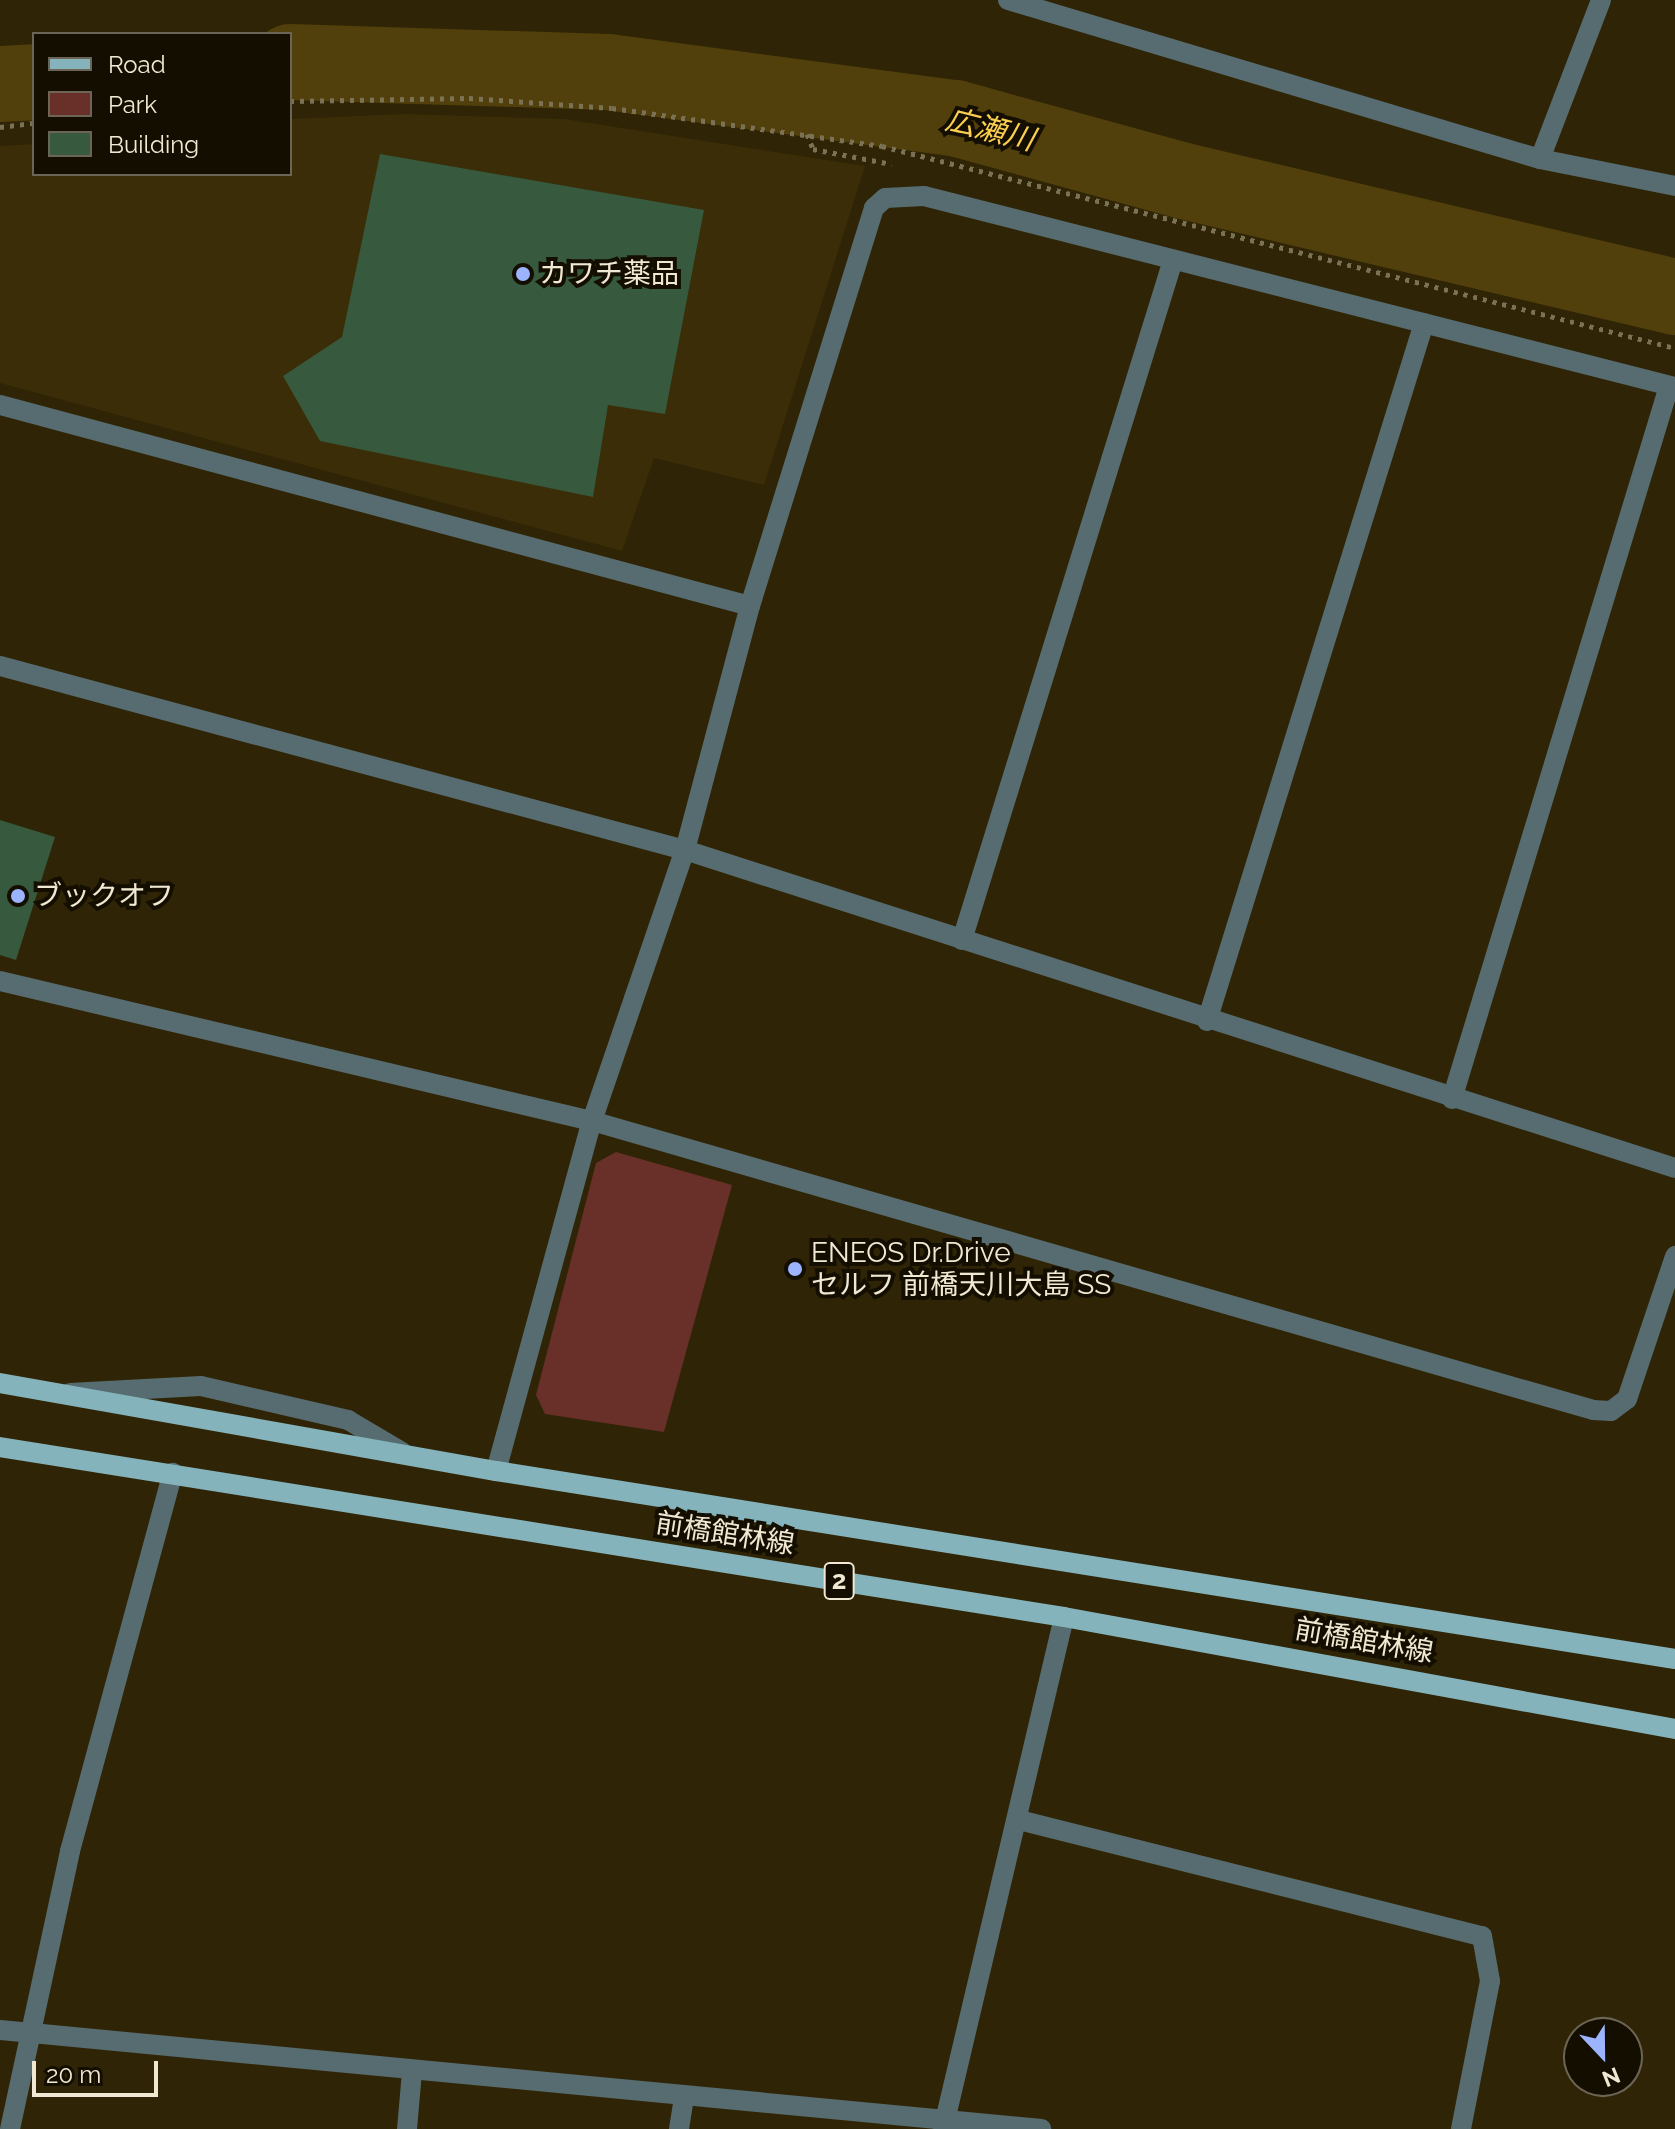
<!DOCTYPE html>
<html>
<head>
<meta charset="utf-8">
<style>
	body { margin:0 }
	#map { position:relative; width:1675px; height:2129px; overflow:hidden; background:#2f2405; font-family:Raleway,"Noto Sans JP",sans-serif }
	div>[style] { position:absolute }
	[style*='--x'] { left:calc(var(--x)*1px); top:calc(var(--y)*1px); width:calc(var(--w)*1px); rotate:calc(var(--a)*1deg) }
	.built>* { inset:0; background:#3a2d07 }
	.green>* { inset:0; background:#683029 }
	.river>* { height:76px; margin:-38px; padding:0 38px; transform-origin:38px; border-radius:38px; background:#51400c }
	.building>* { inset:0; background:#37593d }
	.path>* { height:5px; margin-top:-2.5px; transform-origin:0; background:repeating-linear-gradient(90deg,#7b7155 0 4px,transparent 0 10px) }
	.service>* { height:20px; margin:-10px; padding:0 10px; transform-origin:10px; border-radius:10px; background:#566c70 }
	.minor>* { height:20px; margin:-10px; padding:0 10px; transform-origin:10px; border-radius:10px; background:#566c70 }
	.primary>* { height:20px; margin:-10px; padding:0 10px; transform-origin:10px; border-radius:10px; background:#84b3bb }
	.dots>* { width:22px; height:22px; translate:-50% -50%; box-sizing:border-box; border:4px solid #140e01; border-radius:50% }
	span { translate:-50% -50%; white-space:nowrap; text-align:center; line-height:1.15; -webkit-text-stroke:8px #140e01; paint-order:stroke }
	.shield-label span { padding:2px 6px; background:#140e01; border:2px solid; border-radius:6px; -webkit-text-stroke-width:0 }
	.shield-label { font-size:26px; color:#f0e8d2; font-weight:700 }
	.poi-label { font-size:28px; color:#f0e8d2 }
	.left { translate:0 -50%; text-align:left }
	.street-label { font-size:28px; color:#f0e8d2 }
	.water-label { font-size:30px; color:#face50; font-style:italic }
	.legend { position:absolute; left:32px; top:32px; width:260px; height:144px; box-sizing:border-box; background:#140e01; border:2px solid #6c6555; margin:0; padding:10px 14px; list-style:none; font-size:24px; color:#f0e8d2 }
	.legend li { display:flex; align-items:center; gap:16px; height:40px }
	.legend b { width:40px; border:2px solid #6c6555 }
	.north { position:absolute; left:1563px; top:2017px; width:80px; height:80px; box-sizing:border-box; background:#140e01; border:2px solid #6c6555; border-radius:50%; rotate:158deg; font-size:22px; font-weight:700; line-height:32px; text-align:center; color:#f0e8d2 }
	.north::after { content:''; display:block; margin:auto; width:28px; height:36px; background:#9bb4fd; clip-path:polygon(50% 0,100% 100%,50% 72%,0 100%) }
	.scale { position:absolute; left:32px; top:2061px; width:126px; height:36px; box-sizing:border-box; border:4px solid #f0e8d2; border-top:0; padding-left:10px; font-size:24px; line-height:28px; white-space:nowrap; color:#f0e8d2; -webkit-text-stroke:6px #140e01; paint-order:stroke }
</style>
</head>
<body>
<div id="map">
	<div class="built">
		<i style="clip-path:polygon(404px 114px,564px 119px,865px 166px,764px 485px,654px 458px,622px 551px,0 383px,0 146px,34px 144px,34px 174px,290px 174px,290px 119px)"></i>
	</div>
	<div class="green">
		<i style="clip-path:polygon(616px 1152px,732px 1185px,664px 1432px,545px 1414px,536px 1395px,596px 1163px)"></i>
	</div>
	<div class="river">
		<i style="--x:290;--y:62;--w:318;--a:1.8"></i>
		<i style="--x:608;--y:72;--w:350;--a:7.6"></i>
		<i style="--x:955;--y:118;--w:238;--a:15.4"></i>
		<i style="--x:1184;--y:181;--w:505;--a:13.29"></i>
		<i style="--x:0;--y:84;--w:34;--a:-3"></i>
	</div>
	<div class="building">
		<i style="clip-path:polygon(380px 154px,704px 210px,665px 414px,608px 405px,593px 497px,320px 441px,283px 376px,342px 337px)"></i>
		<i style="clip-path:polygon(0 820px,55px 837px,16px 960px,0 955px)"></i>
	</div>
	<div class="path">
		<i style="--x:290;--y:101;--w:179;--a:-1"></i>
		<i style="--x:469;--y:98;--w:143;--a:4"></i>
		<i style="--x:612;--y:108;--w:273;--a:8"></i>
		<i style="--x:882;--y:146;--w:818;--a:14.29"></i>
		<i style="--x:0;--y:127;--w:34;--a:-7"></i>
		<i style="--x:807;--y:134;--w:16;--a:68"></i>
		<i style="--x:813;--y:149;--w:80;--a:10.8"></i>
	</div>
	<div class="service">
		<i style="--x:70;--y:1393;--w:131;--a:-3.1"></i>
		<i style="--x:201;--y:1386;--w:151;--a:13"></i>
		<i style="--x:348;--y:1420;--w:63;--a:30.7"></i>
	</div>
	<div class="minor">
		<i style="--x:1008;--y:0;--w:555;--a:16.64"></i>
		<i style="--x:1540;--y:159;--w:138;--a:11.3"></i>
		<i style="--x:1540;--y:159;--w:170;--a:-69"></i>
		<i style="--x:0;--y:405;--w:776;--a:15"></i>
		<i style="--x:0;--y:666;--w:709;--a:15.04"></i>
		<i style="--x:685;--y:850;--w:1040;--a:17.81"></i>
		<i style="--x:962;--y:940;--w:712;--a:-72.76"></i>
		<i style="--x:0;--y:981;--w:608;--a:13.31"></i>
		<i style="--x:592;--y:1121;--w:1042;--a:16.1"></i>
		<i style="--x:1593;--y:1410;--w:18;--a:3"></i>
		<i style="--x:1611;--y:1411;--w:20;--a:-37"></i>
		<i style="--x:1627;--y:1399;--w:151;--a:-71.4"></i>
		<i style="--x:1207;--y:1021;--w:731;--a:-72.73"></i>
		<i style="--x:1452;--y:1099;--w:745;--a:-73.07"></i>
		<i style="--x:496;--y:1471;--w:363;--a:-74.7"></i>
		<i style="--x:592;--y:1121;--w:287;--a:-71.1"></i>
		<i style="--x:685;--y:850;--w:253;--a:-75.1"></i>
		<i style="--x:750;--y:606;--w:417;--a:-72.7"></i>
		<i style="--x:874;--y:208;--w:15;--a:-42"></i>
		<i style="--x:885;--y:198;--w:39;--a:-3"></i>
		<i style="--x:924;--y:196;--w:775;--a:14.27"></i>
		<i style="--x:1019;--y:1820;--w:477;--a:14.1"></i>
		<i style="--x:1482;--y:1936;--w:46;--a:79.9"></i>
		<i style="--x:1490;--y:1981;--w:151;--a:101.1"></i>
		<i style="--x:0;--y:2030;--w:1046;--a:5.43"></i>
		<i style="--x:10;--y:2129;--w:284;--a:-77.8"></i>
		<i style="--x:70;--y:1851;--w:392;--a:-74.8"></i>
		<i style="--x:407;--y:2129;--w:57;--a:-85"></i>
		<i style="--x:679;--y:2129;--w:32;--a:-81"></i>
		<i style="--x:943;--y:2129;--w:526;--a:-76.7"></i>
	</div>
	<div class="primary">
		<i style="--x:0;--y:1383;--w:504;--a:10.06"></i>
		<i style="--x:496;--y:1471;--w:1194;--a:9.06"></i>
		<i style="--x:0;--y:1447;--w:1077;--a:9.08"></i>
		<i style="--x:1064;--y:1617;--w:621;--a:10.39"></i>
	</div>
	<div class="dots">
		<i style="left:523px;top:274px;background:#9bb4fd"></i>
		<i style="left:18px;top:896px;background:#9bb4fd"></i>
		<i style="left:795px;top:1269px;background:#9bb4fd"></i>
	</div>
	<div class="shield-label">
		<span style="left:839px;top:1581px">2</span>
	</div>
	<div class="poi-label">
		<span class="left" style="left:539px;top:274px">カワチ薬品</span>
		<span class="left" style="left:34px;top:896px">ブックオフ</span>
		<span class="left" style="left:811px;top:1269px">ENEOS Dr.Drive<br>セルフ 前橋天川大島 SS</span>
	</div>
	<div class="street-label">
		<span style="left:725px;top:1534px;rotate:9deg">前橋館林線</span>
		<span style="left:1364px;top:1641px;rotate:10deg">前橋館林線</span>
	</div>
	<div class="water-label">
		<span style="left:990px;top:130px;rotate:14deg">広瀬川</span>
	</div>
	<ul class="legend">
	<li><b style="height:10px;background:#84b3bb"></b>Road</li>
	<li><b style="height:22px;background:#683029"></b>Park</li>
	<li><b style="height:22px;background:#37593d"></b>Building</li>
	</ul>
	<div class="north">N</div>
	<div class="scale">20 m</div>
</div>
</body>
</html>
